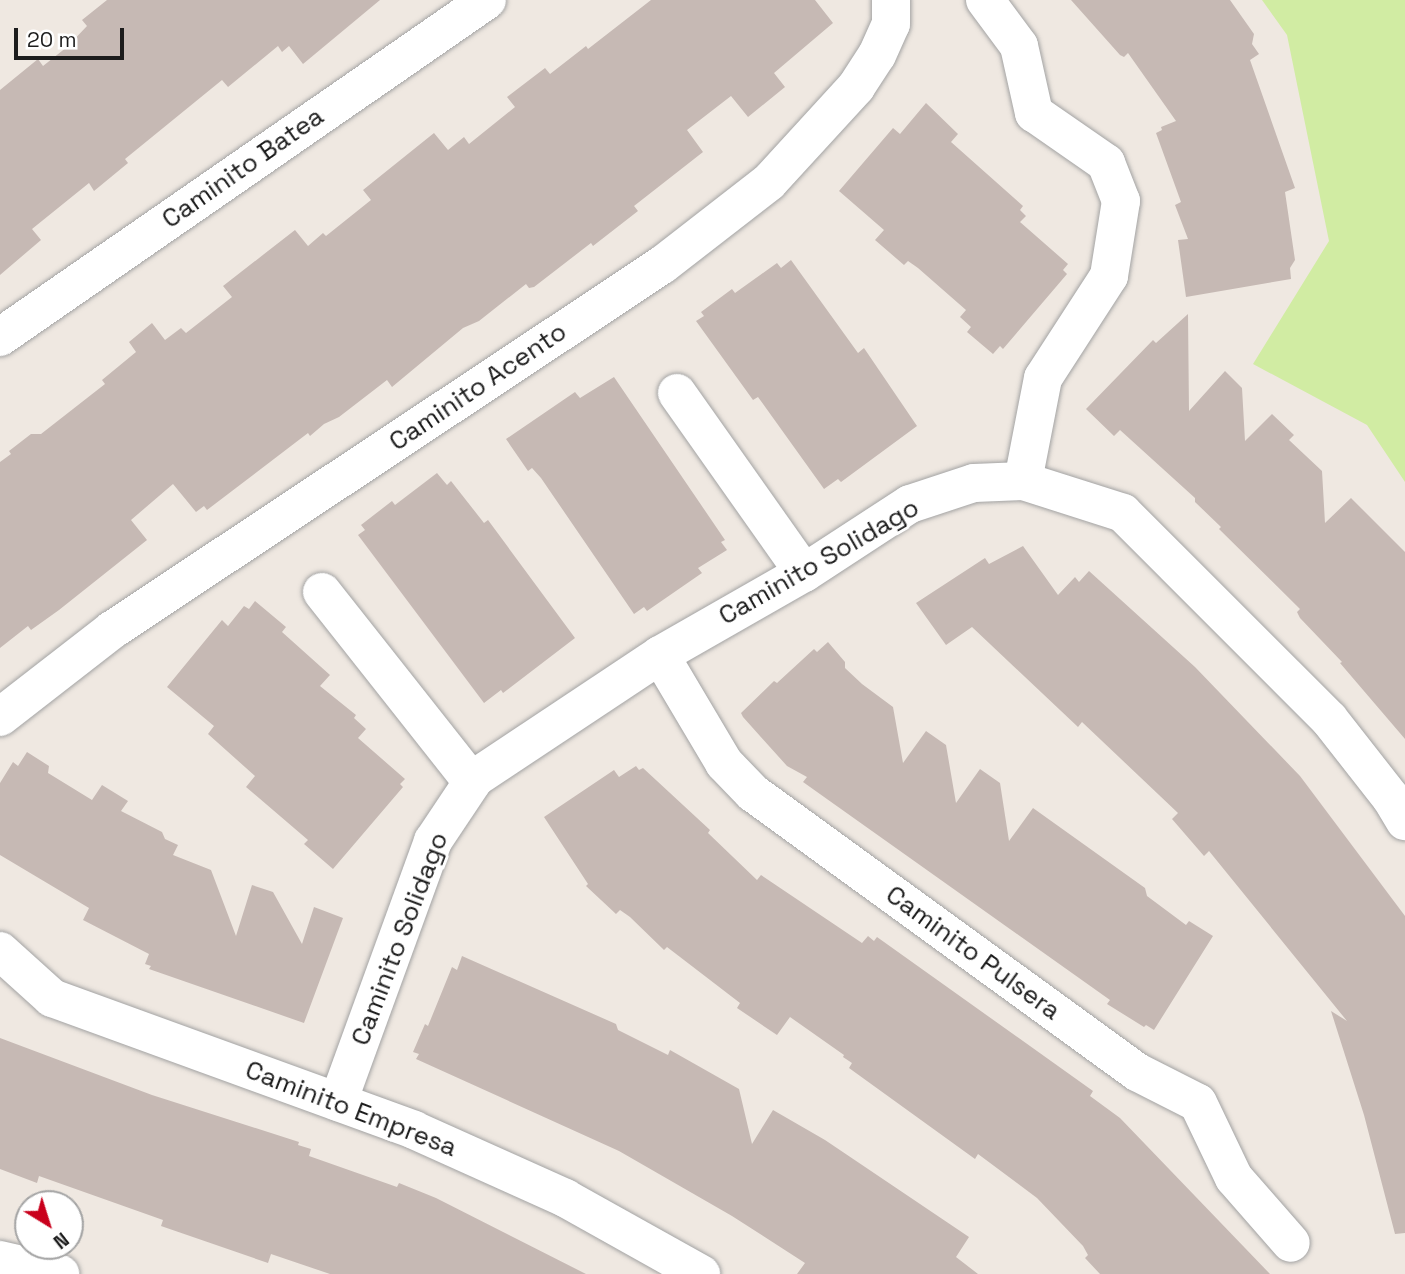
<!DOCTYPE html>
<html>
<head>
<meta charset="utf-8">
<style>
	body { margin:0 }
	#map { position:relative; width:1405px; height:1274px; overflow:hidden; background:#efe8e1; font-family:"Space Grotesk",sans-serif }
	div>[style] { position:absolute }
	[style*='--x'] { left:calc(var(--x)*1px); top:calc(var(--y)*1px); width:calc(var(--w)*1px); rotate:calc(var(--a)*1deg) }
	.grass>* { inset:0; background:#d1eca3 }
	.building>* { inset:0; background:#c6b9b4 }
	.roads { filter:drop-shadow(0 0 2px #a3a3a3) drop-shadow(0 0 2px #a3a3a3) }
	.minor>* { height:38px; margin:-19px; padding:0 19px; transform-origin:19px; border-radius:19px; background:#fff }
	span { translate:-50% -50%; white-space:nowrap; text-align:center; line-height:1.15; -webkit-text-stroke:6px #fff; paint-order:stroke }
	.street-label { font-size:26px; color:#1c1c1c }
	.north { position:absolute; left:14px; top:1190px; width:70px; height:70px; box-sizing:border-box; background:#fff; border:2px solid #a4a4a4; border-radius:50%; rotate:142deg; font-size:19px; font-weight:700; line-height:28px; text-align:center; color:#1c1c1c }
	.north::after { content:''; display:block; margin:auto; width:24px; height:32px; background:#c9001c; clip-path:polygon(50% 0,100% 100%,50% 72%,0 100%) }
	.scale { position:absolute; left:14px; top:28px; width:110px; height:32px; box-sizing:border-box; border:4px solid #1c1c1c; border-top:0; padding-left:9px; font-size:21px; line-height:24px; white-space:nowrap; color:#1c1c1c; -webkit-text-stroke:5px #fff; paint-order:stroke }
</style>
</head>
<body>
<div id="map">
	<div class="grass">
		<i style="clip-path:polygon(1262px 0,1405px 0,1405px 482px,1367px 425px,1253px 364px,1329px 241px,1287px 35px)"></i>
	</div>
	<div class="building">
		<i style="clip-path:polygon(107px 0,380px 0,303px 64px,289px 46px,282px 52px,278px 46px,228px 87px,222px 80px,125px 159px,128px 163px,94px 191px,89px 183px,32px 229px,41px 240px,0 275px,0 90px,38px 59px,43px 66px,67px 47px,87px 26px,82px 20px)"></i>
		<i style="clip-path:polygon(651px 0,815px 0,833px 23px,774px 73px,785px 87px,748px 117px,731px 96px,687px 130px,703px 152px,634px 206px,638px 211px,593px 246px,591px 243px,534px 287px,529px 288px,526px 284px,479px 321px,463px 328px,392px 387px,387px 380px,339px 417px,324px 424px,310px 436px,308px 433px,207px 510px,204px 506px,196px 512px,173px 484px,131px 520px,147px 540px,59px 610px,31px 630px,28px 626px,0 648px,0 462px,11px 454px,9px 451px,31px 434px,41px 434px,105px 384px,102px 380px,136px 352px,129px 342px,152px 323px,165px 340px,181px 328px,186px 333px,232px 297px,223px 286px,295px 230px,308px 246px,323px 233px,326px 236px,371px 200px,363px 190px,434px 133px,448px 150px,464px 137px,469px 144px,515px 107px,507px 97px,545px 68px,550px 74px,586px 46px,588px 49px)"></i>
		<i style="clip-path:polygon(1071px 0,1230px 0,1254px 34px,1252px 44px,1259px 54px,1250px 60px,1295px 188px,1285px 192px,1295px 260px,1290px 268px,1291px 279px,1186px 297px,1178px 240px,1188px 239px,1175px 205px,1181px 202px,1156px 133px,1162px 130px,1161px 127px,1176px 121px,1128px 53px,1124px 57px,1120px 55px)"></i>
		<i style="clip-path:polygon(926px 103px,958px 134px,951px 142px,1023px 206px,1020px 210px,1026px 216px,1020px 222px,1068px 264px,1063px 270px,1067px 274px,1003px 349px,1000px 346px,993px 354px,967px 332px,971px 327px,960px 317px,966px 310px,918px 268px,908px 261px,904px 265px,875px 240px,884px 230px,839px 191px,893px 128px,900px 134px)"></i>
		<i style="clip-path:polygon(791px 260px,858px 353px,864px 348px,917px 426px,841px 482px,838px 479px,824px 489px,758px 397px,753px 400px,696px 321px,704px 316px,701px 312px,732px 289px,735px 293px,777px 263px,781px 268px)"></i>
		<i style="clip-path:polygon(1188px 314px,1189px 411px,1225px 371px,1242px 388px,1245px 441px,1272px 414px,1294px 435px,1289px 440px,1322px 471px,1325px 523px,1351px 498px,1405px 552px,1405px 739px,1340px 663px,1342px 662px,1300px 618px,1297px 612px,1300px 609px,1219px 529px,1221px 527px,1195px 502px,1195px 498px,1120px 430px,1114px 436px,1086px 409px,1153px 340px,1156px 343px)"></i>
		<i style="clip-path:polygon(614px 377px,725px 540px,721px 542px,727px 550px,698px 568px,702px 573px,647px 611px,644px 607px,634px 614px,541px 478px,532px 468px,528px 471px,506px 439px,575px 392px,580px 398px)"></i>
		<i style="clip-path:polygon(437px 473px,447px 485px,451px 481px,484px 523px,488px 520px,575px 638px,503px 693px,501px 690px,484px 703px,358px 535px,365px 530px,361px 525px,392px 501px,395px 505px)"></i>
		<i style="clip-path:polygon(1023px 546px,1058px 595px,1075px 577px,1079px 582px,1089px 571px,1195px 667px,1300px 776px,1405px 916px,1405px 1233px,1395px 1234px,1364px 1115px,1331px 1011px,1347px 1021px,1209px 851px,1204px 856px,1172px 819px,1178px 813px,1082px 722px,1078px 727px,972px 627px,946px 645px,916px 603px,985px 558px,989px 564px)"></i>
		<i style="clip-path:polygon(255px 601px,286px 627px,282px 632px,330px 675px,320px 686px,356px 715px,354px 718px,366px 729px,358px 738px,405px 779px,400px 784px,403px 787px,333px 869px,304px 844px,308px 840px,246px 787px,255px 776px,208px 734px,214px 726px,167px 687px,222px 620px,228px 626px,244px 606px,249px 609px)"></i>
		<i style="clip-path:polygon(828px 642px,845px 662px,845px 668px,862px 684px,893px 707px,903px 763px,926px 731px,946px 745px,956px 803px,980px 769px,1000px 783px,1009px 841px,1033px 808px,1145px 888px,1147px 896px,1186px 925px,1189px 921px,1213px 936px,1154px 1030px,1146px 1025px,1144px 1027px,1107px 1004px,1110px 1000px,803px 782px,807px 777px,787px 766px,743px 717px,741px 713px,774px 681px,777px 683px,814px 649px,817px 652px)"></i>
		<i style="clip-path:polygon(27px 752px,49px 766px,48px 773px,92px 800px,102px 785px,128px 801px,121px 811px,162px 832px,165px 839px,178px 845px,173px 855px,211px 870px,236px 936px,252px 885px,273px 892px,302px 944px,314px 907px,343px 918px,304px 1023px,149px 969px,151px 966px,145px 964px,149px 954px,83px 920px,89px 908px,0 855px,0 783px,13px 762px,18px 766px)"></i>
		<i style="clip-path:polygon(636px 766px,639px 770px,643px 768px,710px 830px,708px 833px,757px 880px,761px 875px,862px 943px,868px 936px,874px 941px,877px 937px,1093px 1091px,1090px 1096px,1120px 1118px,1270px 1274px,1100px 1274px,1085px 1258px,1088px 1255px,1083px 1246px,1037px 1198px,978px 1154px,975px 1159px,849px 1068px,852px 1063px,843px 1057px,844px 1055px,790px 1017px,777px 1035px,737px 1008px,740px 1003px,667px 947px,664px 950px,630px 917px,620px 910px,616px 914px,586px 886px,588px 884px,544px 817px,614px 770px,619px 777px)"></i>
		<i style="clip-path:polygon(462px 956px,616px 1024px,618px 1030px,668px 1055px,670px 1050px,739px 1089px,752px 1144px,773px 1110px,825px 1140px,969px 1237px,956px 1257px,978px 1274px,797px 1274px,805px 1263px,732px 1216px,619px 1151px,416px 1059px,419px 1054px,413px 1052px,425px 1024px,428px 1026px,452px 967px,457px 970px)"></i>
		<i style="clip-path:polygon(0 1038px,152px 1095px,299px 1142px,298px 1145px,311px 1149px,309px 1156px,397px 1187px,399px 1183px,436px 1198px,586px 1274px,330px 1274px,271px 1254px,268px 1263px,161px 1226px,163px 1220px,39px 1176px,37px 1183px,0 1169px)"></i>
	</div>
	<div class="roads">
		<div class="minor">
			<i style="--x:985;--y:0;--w:57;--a:53.5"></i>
			<i style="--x:1019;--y:46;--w:69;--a:77.4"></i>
			<i style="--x:1034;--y:113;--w:88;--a:34.8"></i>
			<i style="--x:1106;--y:163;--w:41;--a:68.5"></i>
			<i style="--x:1121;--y:201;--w:76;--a:99.1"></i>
			<i style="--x:1109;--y:276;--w:121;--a:122.9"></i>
			<i style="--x:1043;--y:378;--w:105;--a:101"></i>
			<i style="--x:0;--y:337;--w:592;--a:-34.68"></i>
			<i style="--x:677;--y:393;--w:220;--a:54.8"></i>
			<i style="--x:322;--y:592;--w:242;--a:51.7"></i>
			<i style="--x:660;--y:655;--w:126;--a:59.3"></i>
			<i style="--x:724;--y:763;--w:42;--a:46"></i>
			<i style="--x:753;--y:793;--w:475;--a:36"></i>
			<i style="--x:1137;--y:1072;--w:68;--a:26.9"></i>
			<i style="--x:1198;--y:1103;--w:83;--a:64.4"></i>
			<i style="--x:1234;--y:1178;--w:86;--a:48.8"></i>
			<i style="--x:0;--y:717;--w:142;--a:-37.8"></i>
			<i style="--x:112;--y:630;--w:660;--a:-33.57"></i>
			<i style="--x:662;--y:265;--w:135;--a:-37.8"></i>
			<i style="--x:769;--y:182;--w:129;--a:-47.5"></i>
			<i style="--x:856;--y:87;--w:38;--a:-57"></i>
			<i style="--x:877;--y:55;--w:34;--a:-66"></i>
			<i style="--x:891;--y:24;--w:24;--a:-90"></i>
			<i style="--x:0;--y:951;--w:70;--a:42.1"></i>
			<i style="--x:52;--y:998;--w:385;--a:20"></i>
			<i style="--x:414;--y:1130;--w:166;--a:24.2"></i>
			<i style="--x:565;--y:1198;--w:156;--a:29.2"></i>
			<i style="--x:338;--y:1102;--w:278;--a:-70"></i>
			<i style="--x:433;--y:841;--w:76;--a:-56.3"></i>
			<i style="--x:475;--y:778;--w:222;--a:-33.6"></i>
			<i style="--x:660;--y:655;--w:166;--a:-29.7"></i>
			<i style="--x:804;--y:573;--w:126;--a:-33.1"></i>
			<i style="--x:910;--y:504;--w:67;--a:-18.2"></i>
			<i style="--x:974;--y:483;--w:49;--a:-2.3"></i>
			<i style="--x:1023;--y:481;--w:105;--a:17.7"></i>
			<i style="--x:1123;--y:513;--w:291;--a:45"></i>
			<i style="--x:1329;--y:719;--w:100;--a:51.9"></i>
			<i style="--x:1391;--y:798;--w:27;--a:59"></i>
			<i style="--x:0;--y:1260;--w:62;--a:13.1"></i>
		</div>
	</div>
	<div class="street-label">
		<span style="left:243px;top:168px;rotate:-35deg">Caminito Batea</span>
		<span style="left:478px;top:387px;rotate:-34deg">Caminito Acento</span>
		<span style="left:819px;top:562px;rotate:-30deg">Caminito Solidago</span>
		<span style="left:400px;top:939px;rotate:-69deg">Caminito Solidago</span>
		<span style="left:973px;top:953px;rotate:36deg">Caminito Pulsera</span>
		<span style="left:351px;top:1109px;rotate:21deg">Caminito Empresa</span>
	</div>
	<div class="north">N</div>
	<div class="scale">20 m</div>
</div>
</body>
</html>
